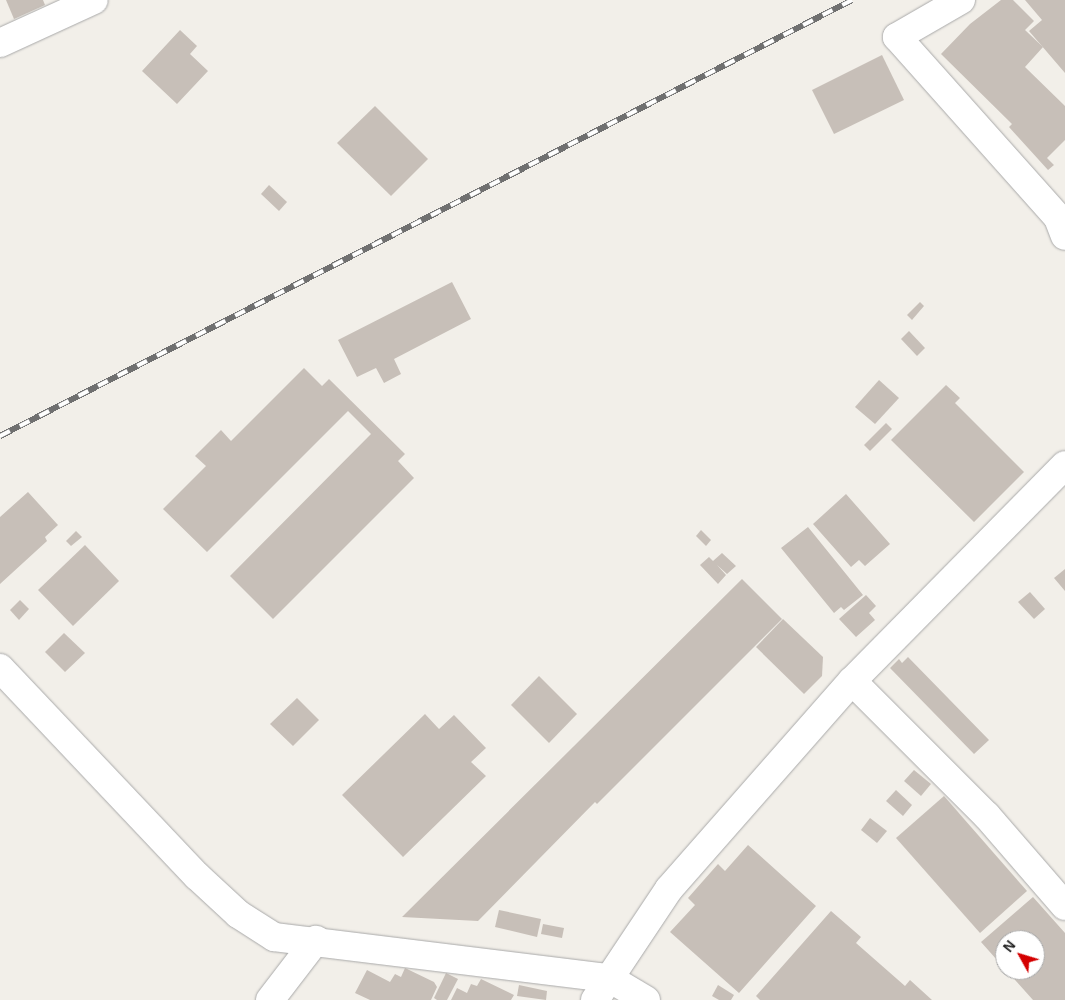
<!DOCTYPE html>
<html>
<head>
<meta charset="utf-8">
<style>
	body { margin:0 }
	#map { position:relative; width:1065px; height:1000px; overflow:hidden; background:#f2efe9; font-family:Helvetica,sans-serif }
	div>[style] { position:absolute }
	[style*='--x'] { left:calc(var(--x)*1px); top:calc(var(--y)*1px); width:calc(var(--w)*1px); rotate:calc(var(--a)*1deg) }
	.building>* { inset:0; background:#c7bfb8 }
	.roads { filter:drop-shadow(0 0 1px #a9a9a9) drop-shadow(0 0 1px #a9a9a9) }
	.minor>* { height:28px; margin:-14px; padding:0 14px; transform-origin:14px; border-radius:14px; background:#fff }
	.rail>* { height:5.5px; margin-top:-2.75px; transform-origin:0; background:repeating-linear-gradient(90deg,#fff 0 11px,#707070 0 22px); box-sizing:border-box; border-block:1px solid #707070 }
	span { translate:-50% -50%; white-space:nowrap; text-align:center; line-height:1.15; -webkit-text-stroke:4px #fff; paint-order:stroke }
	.north { position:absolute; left:995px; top:930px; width:50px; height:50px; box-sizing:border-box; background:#fff; border:1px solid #a7a7a7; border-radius:50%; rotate:309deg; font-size:14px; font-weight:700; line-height:20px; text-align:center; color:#222 }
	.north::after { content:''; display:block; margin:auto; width:18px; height:22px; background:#d40000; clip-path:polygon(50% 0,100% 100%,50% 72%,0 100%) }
</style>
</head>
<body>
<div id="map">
	<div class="building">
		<i style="clip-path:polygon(6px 0,43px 0,45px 5px,14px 19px)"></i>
		<i style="clip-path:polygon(1001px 0,1013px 0,1034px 21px,1025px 30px,1043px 47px,1025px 67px,1065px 106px,1065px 140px,1047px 158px,1054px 165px,1048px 170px,1009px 127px,1012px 124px,941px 54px,970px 24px)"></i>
		<i style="clip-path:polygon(1025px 0,1065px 0,1065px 73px,1029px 31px,1042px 20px)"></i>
		<i style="clip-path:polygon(180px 30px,197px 46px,190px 54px,208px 71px,177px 104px,142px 71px)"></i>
		<i style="clip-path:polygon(882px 55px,904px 100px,834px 134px,812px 90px)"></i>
		<i style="clip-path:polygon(375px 106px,428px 159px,391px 196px,337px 143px)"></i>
		<i style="clip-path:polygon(269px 185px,287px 202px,279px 211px,261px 194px)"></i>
		<i style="clip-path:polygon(452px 282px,471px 319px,394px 359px,401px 374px,384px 383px,376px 368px,357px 377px,338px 340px)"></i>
		<i style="clip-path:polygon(920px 302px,924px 306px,912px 320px,907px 315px)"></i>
		<i style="clip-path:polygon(909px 331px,925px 348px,917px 356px,901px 339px)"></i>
		<i style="clip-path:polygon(304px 368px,322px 386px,329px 379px,405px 454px,398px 461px,414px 478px,273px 619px,230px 576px,371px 434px,348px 411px,207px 552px,163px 509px,206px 466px,195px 456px,221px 430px,231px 441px)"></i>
		<i style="clip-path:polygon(879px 380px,899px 398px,875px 424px,855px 407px)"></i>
		<i style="clip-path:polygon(946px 385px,960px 398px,955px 403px,1024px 472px,974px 522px,891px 440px)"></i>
		<i style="clip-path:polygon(886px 423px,892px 429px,870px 451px,864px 445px)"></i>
		<i style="clip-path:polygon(28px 492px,58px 525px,45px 537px,47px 541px,0 584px,0 517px)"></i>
		<i style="clip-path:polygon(846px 494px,890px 544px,865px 566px,859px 560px,851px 567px,813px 524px)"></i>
		<i style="clip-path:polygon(808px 527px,863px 595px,844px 610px,841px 607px,834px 613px,781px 548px)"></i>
		<i style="clip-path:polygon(701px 530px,711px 540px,706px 546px,696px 536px)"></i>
		<i style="clip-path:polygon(76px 531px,82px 537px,71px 546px,66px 541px)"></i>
		<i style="clip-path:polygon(85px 545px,119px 581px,73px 626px,38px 590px)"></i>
		<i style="clip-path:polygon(722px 553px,736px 566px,727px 574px,717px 565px,726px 575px,718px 584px,700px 565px,709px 557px,713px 561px)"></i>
		<i style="clip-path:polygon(1065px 569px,1065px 591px,1054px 578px)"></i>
		<i style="clip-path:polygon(742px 579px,782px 619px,597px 804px,595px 802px,478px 921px,402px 917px)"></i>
		<i style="clip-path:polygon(1030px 592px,1045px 609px,1034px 619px,1018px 602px)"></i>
		<i style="clip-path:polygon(866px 595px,876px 606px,869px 613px,875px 620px,856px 637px,839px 619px)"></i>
		<i style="clip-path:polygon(20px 600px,29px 609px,19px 620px,10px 610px)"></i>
		<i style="clip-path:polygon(783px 619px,823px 657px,822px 676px,804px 694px,756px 647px)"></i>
		<i style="clip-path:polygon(64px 633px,85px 653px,65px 672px,45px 652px)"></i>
		<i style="clip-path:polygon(908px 657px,989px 740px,974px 754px,890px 668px,899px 659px,902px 663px)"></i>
		<i style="clip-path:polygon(539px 676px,577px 714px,549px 743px,511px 705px)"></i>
		<i style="clip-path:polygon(297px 698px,319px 720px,293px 746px,270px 724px)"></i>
		<i style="clip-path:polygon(425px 714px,439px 729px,454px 715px,486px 748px,471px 762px,486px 776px,403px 857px,342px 795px)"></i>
		<i style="clip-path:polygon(914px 770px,931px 784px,921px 796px,904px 781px)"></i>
		<i style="clip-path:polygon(896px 790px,912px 805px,903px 816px,886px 801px)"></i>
		<i style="clip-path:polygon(944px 796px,1027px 891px,980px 933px,896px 838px)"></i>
		<i style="clip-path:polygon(870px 818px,887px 831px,877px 843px,861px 830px)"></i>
		<i style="clip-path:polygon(748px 845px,816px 906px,739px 993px,670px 932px,695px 905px,688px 898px,718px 864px,725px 871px)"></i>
		<i style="clip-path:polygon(1033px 897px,1065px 933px,1065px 1000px,1033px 1000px,1006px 970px,1035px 970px,1035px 940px,1005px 940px,1005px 969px,981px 942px)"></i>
		<i style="clip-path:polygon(499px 910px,541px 919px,537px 937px,495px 927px)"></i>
		<i style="clip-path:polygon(831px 911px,861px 937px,856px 943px,905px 986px,910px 980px,932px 1000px,760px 1000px,756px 996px)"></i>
		<i style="clip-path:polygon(543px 924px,564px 928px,562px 938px,541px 934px)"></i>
		<i style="clip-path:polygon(405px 968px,434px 982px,437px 987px,431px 1000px,370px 1000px,355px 993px,367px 970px,390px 982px,395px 974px,401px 977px)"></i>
		<i style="clip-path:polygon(446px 973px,458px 979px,447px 1000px,437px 1000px,434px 998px)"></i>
		<i style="clip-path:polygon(481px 979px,514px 995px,511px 1000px,451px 1000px,457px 988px,467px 993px,471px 984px,477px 986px)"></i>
		<i style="clip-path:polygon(519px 985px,547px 991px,546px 1000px,517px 996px)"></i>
		<i style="clip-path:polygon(718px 985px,734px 995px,731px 1000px,719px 1000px,712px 996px)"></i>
	</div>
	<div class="roads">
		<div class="minor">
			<i style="--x:961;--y:0;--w:74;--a:150"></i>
			<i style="--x:897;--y:37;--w:242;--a:48.3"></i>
			<i style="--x:1058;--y:218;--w:19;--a:69"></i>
			<i style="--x:0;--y:43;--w:103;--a:-24.6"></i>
			<i style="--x:0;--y:668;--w:286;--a:46.6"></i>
			<i style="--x:197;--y:876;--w:56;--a:42.8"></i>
			<i style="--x:238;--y:914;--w:43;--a:32.6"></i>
			<i style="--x:274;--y:937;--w:337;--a:7"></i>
			<i style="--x:609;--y:978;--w:43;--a:30.7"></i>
			<i style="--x:852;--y:681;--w:191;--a:45"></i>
			<i style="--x:987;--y:816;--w:119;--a:49.1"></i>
			<i style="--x:270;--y:1000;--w:76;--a:-52.5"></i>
			<i style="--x:595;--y:1000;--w:133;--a:-56.3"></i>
			<i style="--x:669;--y:889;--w:277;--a:-48.7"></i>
			<i style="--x:852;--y:681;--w:303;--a:-45.4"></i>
		</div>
	</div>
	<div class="rail">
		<i style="--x:0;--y:436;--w:957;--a:-27.1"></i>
	</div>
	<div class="north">N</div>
</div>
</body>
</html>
